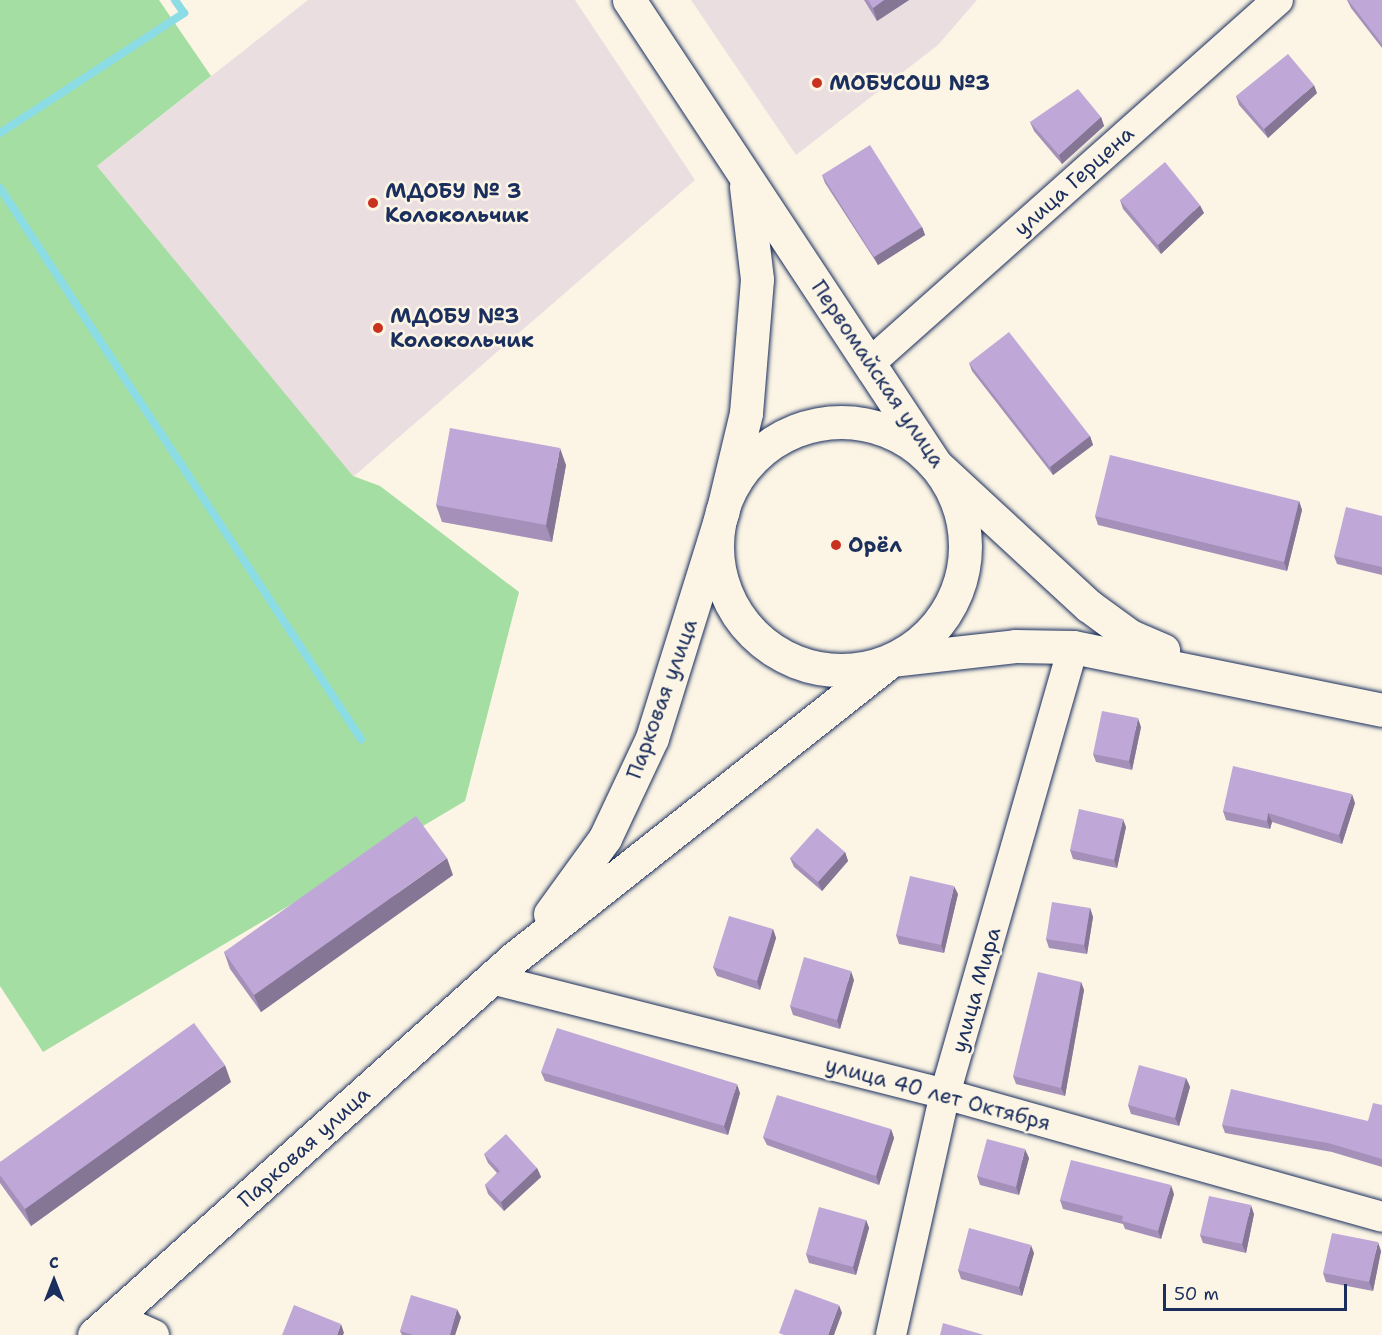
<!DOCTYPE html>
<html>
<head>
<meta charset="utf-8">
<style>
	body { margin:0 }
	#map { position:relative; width:1382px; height:1335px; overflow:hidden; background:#fcf5e5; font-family:"Shantell Sans",sans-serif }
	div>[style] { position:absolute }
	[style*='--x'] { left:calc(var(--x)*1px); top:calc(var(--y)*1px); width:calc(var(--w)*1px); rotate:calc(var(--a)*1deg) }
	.built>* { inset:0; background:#eadee1 }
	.green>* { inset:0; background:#a4dea3 }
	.stream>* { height:8px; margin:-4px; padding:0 4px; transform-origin:4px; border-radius:4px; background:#8bdce5 }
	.roads { filter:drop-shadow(0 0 2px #1b2f5e) drop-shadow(0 0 2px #1b2f5e) }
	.minor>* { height:30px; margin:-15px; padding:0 15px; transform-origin:15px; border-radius:15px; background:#fcf5e5 }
	.secondary>* { height:33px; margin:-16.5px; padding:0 16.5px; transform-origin:16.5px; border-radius:16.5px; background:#fcf5e5 }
	.secondary>.ring { margin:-16.5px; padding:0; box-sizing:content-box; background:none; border:33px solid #fcf5e5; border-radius:50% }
	.wall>* { inset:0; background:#a490b9 }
	.shaded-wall>* { inset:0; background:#867696 }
	.building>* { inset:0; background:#bfa8d7 }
	.dots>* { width:16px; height:16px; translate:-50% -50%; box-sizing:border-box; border:3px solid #fcf5e5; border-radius:50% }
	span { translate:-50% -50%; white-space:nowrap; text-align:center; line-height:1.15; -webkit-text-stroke:5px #fcf5e5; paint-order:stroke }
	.poi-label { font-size:21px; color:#1b2f5e; font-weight:700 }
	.left { translate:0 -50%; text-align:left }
	.street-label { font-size:21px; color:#1b2f5e }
	.north { position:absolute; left:24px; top:1251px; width:60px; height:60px; -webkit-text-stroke:4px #fcf5e5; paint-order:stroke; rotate:0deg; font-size:16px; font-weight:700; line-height:24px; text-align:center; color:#1b2f5e }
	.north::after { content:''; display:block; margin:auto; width:21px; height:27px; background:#1b2f5e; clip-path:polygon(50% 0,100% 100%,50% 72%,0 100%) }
	.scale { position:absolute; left:1163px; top:1284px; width:184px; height:27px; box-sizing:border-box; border:3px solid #1b2f5e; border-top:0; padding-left:8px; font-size:18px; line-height:21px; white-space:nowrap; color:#1b2f5e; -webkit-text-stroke:4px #fcf5e5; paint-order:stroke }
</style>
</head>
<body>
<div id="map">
	<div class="built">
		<i style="clip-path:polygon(308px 0,575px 0,695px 180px,353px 477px,97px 166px)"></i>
		<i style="clip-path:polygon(691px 0,977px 0,938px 45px,796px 155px)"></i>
	</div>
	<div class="green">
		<i style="clip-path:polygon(0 0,159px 0,211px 76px,97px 166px,353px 476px,380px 486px,519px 592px,465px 801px,43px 1052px,0 986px)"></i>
	</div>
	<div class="stream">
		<i style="--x:0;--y:133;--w:220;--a:-33.1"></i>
		<i style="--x:184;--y:13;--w:16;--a:-125"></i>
		<i style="--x:0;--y:188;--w:659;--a:56.77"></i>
	</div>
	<div class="roads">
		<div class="minor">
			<i style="--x:870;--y:363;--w:546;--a:-41.66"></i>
			<i style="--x:491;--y:979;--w:468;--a:14.2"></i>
			<i style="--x:945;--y:1094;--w:454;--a:15.7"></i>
			<i style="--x:114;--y:1317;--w:44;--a:24.2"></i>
			<i style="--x:891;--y:1335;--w:247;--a:-77.4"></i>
			<i style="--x:945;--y:1094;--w:465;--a:-74"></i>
		</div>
		<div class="secondary">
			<i style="--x:629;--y:0;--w:557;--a:56.57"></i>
			<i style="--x:936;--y:465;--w:208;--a:42.7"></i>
			<i style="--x:1089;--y:606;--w:51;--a:36.2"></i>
			<i style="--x:1130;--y:636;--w:36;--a:23"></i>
			<i class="ring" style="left:717px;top:422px;width:215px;height:215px"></i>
			<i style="--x:550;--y:914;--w:94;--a:-54.1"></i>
			<i style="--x:605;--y:838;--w:110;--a:-64.8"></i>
			<i style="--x:652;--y:738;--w:236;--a:-72.7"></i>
			<i style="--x:722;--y:513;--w:103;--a:-76.5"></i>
			<i style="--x:746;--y:413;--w:134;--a:-85.3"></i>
			<i style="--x:757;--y:279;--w:93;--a:-96.8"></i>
			<i style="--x:94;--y:1335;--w:563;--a:-41.9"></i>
			<i style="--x:513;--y:959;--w:482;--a:-38.3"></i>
			<i style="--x:891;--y:660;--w:125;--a:-6.4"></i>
			<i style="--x:1015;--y:646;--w:58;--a:1"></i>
			<i style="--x:1073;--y:647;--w:315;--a:11.5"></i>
		</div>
	</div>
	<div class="wall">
		<i style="clip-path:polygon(864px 0,909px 0,877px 21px)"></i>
		<i style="clip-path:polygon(1347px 0,1382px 0,1382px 48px,1351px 8px)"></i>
		<i style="clip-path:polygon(1317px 93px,1268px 138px,1239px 105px,1236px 96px)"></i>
		<i style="clip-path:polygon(1101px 117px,1104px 126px,1062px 164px,1034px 131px,1030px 122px)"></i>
		<i style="clip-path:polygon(822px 175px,922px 227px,925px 235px,878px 265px,825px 183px)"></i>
		<i style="clip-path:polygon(1120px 200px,1204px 213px,1161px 254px,1123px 209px)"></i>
		<i style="clip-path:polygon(969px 363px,1090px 436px,1093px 445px,1053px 475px,972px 371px)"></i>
		<i style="clip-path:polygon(566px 465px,552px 542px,442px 522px,436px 505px)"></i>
		<i style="clip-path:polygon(1299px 501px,1302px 510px,1287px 571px,1098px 525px,1095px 516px)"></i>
		<i style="clip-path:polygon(1382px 516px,1382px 575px,1337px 564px,1334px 556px)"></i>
		<i style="clip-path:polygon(1141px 727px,1132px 770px,1096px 762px,1093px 754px)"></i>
		<i style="clip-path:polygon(1355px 803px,1342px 844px,1272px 822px,1270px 829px,1226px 820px,1223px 811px)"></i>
		<i style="clip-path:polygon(1126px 827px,1117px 868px,1073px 859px,1070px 850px)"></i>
		<i style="clip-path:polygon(845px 852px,848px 861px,822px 891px,794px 867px,790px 858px)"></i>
		<i style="clip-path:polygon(453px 875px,261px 1012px,230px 969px,224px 952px)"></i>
		<i style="clip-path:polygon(958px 894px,944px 953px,899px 944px,896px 935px)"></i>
		<i style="clip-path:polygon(1090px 908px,1093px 917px,1087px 954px,1049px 948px,1046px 939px)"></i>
		<i style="clip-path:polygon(773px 929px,776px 938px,760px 990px,717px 976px,713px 967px)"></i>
		<i style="clip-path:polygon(854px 980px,840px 1029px,793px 1015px,790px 1006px)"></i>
		<i style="clip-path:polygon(1081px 982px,1084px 990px,1065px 1096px,1016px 1084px,1013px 1076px)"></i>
		<i style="clip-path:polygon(541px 1072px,740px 1093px,728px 1135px,545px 1081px)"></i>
		<i style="clip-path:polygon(1186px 1078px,1190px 1087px,1179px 1126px,1131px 1114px,1128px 1105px)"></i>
		<i style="clip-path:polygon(231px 1082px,31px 1226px,0 1183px,0 1162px)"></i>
		<i style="clip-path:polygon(1382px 1105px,1382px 1167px,1332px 1152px,1225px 1133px,1222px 1125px,1368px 1121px)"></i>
		<i style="clip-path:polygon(891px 1129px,894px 1138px,879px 1185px,767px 1145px,763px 1137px)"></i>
		<i style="clip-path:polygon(484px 1154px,537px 1168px,541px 1177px,504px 1211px,488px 1194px,485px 1185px,497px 1173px,488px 1163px)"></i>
		<i style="clip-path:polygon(1029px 1158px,1019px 1195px,980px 1185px,977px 1176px)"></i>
		<i style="clip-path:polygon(1174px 1194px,1161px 1239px,1125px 1229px,1123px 1224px,1063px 1209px,1060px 1200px)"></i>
		<i style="clip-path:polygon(1254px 1214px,1246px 1253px,1203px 1243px,1200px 1235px)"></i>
		<i style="clip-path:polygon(866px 1220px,869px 1228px,856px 1275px,809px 1263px,806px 1254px)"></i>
		<i style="clip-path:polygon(1381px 1251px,1373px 1291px,1326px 1282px,1323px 1273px)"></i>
		<i style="clip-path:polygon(1034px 1253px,1022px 1296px,961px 1279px,958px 1270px)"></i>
		<i style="clip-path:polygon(461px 1317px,455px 1335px,402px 1335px,400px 1331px)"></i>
	</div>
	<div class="shaded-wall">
		<i style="clip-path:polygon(884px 0,909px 0,877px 21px,873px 8px)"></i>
		<i style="clip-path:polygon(1314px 85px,1317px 93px,1268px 138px,1264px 129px)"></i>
		<i style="clip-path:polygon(1101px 117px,1104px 126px,1062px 164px,1059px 155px)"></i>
		<i style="clip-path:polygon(1200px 205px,1204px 213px,1161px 254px,1158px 245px)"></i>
		<i style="clip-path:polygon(922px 227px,925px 235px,878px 265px,874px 257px)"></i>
		<i style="clip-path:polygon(1090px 436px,1093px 445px,1053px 475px,1050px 467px)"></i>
		<i style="clip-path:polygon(560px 448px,566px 465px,552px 542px,546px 525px)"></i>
		<i style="clip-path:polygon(1299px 501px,1302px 510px,1287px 571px,1284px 562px)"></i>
		<i style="clip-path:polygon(1138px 718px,1141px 727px,1132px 770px,1129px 761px)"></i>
		<i style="clip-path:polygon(1352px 794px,1355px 803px,1342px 844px,1339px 835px)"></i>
		<i style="clip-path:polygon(1268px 813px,1272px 822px,1270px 829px,1267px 821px)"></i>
		<i style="clip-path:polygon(1123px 819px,1126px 827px,1117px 868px,1114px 860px)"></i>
		<i style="clip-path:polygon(845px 852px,848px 861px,822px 891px,818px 882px)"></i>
		<i style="clip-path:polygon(447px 858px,453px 875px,261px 1012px,254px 995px)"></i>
		<i style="clip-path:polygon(954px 886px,958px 894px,944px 953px,941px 945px)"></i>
		<i style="clip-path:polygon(1090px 908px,1093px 917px,1087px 954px,1084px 945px)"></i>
		<i style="clip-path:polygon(773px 929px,776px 938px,760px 990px,757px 981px)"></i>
		<i style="clip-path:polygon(851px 971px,854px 980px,840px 1029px,837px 1020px)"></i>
		<i style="clip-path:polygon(1081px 982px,1084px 990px,1065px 1096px,1061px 1088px)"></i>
		<i style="clip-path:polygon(225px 1065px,231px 1082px,31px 1226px,25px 1209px)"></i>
		<i style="clip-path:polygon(1186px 1078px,1190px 1087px,1179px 1126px,1175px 1118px)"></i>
		<i style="clip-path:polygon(737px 1084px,740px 1093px,728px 1135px,724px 1126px)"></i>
		<i style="clip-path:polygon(891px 1129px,894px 1138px,879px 1185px,876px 1176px)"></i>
		<i style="clip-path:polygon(1025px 1149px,1029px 1158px,1019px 1195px,1016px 1187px)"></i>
		<i style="clip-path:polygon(537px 1168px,541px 1177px,504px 1211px,501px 1202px)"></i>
		<i style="clip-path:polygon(1171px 1185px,1174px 1194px,1161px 1239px,1158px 1231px)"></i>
		<i style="clip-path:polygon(1251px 1205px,1254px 1214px,1246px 1253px,1242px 1244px)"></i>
		<i style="clip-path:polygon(866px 1220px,869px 1228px,856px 1275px,853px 1267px)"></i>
		<i style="clip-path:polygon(1378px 1242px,1381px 1251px,1373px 1291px,1369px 1282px)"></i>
		<i style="clip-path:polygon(1031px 1245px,1034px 1253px,1022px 1296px,1019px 1287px)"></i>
		<i style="clip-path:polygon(839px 1305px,842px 1313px,834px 1335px,828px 1335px)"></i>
		<i style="clip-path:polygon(457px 1309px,461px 1317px,455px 1335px,450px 1335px)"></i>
		<i style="clip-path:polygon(341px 1324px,344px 1333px,343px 1335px,337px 1335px)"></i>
	</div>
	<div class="building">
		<i style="clip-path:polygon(868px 0,884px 0,873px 8px)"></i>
		<i style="clip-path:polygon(1348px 0,1382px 0,1382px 44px)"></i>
		<i style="clip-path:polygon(1288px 54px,1314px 85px,1264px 129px,1236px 96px)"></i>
		<i style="clip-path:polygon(1078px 89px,1101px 117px,1059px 155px,1030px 122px)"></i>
		<i style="clip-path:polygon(870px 145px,922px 227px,874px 257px,822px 175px)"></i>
		<i style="clip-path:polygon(1165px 162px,1200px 205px,1158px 245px,1120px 200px)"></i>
		<i style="clip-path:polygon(1009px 332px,1090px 436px,1050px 467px,969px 363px)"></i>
		<i style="clip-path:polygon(450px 428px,560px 448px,546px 525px,436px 505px)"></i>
		<i style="clip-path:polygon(1110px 455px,1299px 501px,1284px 562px,1095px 516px)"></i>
		<i style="clip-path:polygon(1346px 507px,1382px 516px,1382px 567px,1334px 556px)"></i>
		<i style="clip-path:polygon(1102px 711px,1138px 718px,1129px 761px,1093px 754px)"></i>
		<i style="clip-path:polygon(1233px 766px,1352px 794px,1339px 835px,1268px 813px,1267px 821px,1223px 811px)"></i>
		<i style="clip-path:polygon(1079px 809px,1123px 819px,1114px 860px,1070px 850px)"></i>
		<i style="clip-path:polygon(416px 816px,447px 858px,254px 995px,224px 952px)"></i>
		<i style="clip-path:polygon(817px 828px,845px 852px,818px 882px,790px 858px)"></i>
		<i style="clip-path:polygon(910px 876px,954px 886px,941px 945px,896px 935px)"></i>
		<i style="clip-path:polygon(1052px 902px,1090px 908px,1084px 945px,1046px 939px)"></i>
		<i style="clip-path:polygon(729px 916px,773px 929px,757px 981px,713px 967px)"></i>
		<i style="clip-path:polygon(804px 957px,851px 971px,837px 1020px,790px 1006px)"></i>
		<i style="clip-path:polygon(1038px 972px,1081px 982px,1061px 1088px,1013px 1076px)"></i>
		<i style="clip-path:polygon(194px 1023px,225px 1065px,25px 1209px,0 1175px,0 1162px)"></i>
		<i style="clip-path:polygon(557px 1028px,737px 1084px,724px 1126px,541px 1072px)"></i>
		<i style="clip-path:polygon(1139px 1065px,1186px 1078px,1175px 1118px,1128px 1105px)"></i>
		<i style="clip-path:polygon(1231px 1089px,1368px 1121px,1373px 1103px,1382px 1105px,1382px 1159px,1328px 1143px,1222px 1125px)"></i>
		<i style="clip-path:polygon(777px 1095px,891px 1129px,876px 1176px,763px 1137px)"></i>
		<i style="clip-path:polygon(506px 1134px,537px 1168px,501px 1202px,485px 1185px,500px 1171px,484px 1154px)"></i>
		<i style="clip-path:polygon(987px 1139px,1025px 1149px,1016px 1187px,977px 1176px)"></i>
		<i style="clip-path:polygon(1071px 1160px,1171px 1185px,1158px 1231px,1122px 1221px,1123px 1216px,1060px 1200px)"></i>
		<i style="clip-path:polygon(1209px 1196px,1251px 1205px,1242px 1244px,1200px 1235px)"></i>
		<i style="clip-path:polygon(819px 1207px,866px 1220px,853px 1267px,806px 1254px)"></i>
		<i style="clip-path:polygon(969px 1228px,1031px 1245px,1019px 1287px,958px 1270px)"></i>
		<i style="clip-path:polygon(1332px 1233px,1378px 1242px,1369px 1282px,1323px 1273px)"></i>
		<i style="clip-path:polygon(795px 1289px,839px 1305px,828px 1335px,784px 1335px,779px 1333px)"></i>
		<i style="clip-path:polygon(411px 1295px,457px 1309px,450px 1335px,413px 1335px,400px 1331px)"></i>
		<i style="clip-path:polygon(294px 1305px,341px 1324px,337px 1335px,282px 1335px)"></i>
		<i style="clip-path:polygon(943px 1323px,984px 1335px,940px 1335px)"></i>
	</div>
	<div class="dots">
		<i style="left:817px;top:83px;background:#c8321e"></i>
		<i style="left:373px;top:203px;background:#c8321e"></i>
		<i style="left:378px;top:328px;background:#c8321e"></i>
		<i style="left:836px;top:545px;background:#c8321e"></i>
	</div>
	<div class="poi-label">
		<span class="left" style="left:829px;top:83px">МОБУСОШ №3</span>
		<span class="left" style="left:385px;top:203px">МДОБУ № 3<br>Колокольчик</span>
		<span class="left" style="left:390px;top:328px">МДОБУ №3<br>Колокольчик</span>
		<span class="left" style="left:848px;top:545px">Орёл</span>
	</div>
	<div class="street-label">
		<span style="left:1074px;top:181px;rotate:-42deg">улица Герцена</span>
		<span style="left:878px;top:374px;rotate:56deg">Первомайская улица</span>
		<span style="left:662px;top:699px;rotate:-70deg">Парковая улица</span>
		<span style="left:976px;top:990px;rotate:-74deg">улица Мира</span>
		<span style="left:938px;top:1094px;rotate:15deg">улица 40 лет Октября</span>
		<span style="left:304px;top:1147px;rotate:-42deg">Парковая улица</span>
	</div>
	<div class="north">С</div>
	<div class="scale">50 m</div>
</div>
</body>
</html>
